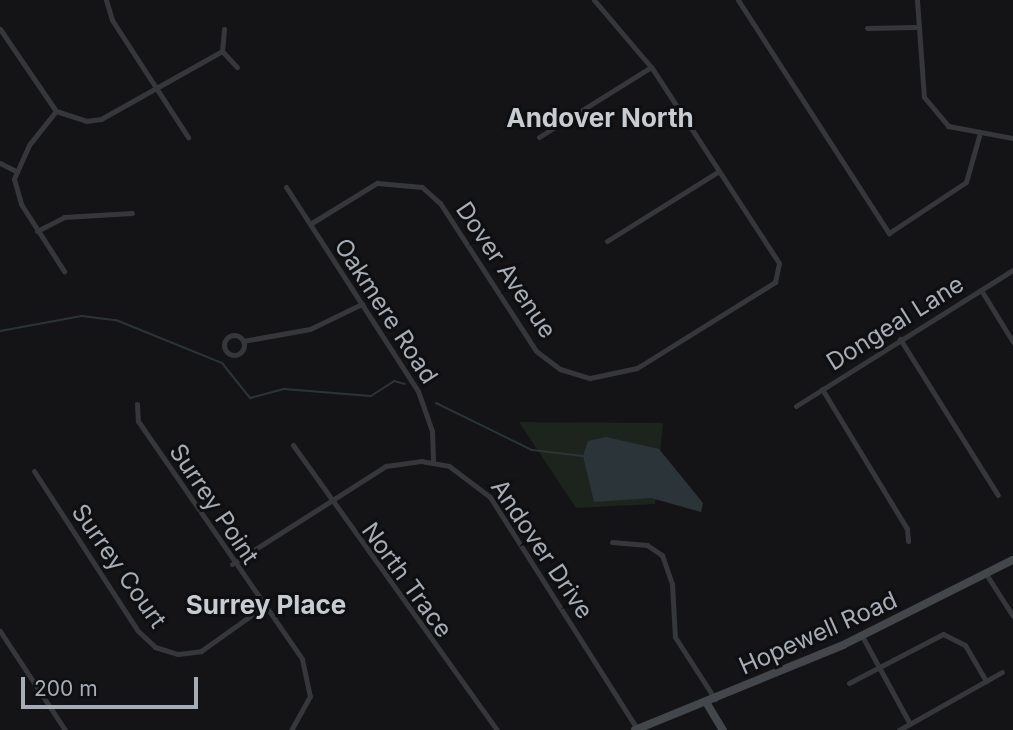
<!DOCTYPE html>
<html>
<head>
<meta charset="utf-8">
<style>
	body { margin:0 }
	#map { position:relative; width:1013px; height:730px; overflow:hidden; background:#141416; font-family:Inter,sans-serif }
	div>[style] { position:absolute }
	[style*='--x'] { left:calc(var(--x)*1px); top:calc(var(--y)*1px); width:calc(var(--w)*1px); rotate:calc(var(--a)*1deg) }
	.green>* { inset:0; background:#1c241d }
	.water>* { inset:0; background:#2b3539 }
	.stream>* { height:2px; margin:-1px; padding:0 1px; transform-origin:1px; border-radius:1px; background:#2b3539 }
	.street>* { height:5px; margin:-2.5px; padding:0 2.5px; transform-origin:2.5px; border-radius:2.5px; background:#35373b }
	.street>.ring { margin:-2.5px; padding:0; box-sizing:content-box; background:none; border:5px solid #35373b; border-radius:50% }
	.secondary>* { height:8px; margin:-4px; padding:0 4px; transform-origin:4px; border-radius:4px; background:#43464b }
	span { translate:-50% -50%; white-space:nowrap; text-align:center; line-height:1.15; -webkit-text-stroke:6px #0f0f11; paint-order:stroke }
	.street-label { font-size:24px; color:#a6adb6 }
	.neighbourhood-label { font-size:26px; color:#c7cbd2; font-weight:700 }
	.scale { position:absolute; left:21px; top:677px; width:177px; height:32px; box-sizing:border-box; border:4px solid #a6adb6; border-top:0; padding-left:9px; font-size:21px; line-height:24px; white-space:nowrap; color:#a6adb6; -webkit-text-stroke:5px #0f0f11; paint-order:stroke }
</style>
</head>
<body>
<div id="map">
	<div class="green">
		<i style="clip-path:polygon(519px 422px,663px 423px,655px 504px,576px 508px)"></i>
	</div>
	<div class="water">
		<i style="clip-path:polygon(606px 437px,659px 449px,703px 503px,701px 512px,651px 498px,594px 502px,583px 456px,588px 441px)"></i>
	</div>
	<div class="stream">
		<i style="--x:0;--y:331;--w:83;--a:-10.4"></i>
		<i style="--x:82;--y:316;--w:34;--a:7"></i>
		<i style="--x:116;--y:320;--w:114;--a:22.1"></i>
		<i style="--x:222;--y:363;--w:45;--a:51.3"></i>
		<i style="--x:250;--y:398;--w:35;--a:-15"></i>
		<i style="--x:284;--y:389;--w:87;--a:4.6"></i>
		<i style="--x:371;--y:396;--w:27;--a:-33"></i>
		<i style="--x:394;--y:381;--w:11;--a:15"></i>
		<i style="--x:436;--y:403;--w:107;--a:26.1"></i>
		<i style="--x:532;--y:450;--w:51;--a:6.7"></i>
	</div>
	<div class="street">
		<i style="--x:106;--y:0;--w:21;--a:73"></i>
		<i style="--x:112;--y:20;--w:140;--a:57"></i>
		<i style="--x:738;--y:0;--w:278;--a:57.1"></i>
		<i style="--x:889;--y:233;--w:92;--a:-33.5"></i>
		<i style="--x:966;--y:182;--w:48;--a:-74.2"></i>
		<i style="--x:917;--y:0;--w:97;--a:85.9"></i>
		<i style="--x:924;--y:97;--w:38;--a:50"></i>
		<i style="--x:948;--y:126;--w:66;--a:10.5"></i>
		<i style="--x:867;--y:28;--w:48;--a:-1.2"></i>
		<i style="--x:0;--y:29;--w:99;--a:55.7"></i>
		<i style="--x:56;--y:111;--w:32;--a:18"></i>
		<i style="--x:86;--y:121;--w:15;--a:-8"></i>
		<i style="--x:101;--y:119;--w:139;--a:-29.3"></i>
		<i style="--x:224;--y:29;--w:22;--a:95"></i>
		<i style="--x:222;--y:51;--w:22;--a:47"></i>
		<i style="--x:56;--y:111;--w:43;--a:128.5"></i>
		<i style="--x:29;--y:145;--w:37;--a:114"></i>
		<i style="--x:14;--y:179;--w:26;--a:74"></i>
		<i style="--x:21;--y:204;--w:80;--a:57.3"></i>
		<i style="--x:539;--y:137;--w:132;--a:-32"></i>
		<i style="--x:0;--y:163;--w:16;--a:27"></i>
		<i style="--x:286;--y:187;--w:243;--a:57.1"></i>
		<i style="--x:418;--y:391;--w:42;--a:70.7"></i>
		<i style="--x:432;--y:431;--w:31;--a:88"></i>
		<i style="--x:310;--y:224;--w:79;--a:-31.5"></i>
		<i style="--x:377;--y:183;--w:45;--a:5.1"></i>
		<i style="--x:422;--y:187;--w:24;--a:42"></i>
		<i style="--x:440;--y:203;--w:176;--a:57"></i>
		<i style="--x:536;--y:351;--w:30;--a:37"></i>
		<i style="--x:560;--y:369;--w:31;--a:17"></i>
		<i style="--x:590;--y:378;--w:48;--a:-12"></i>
		<i style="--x:637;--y:368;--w:163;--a:-31.9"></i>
		<i style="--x:775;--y:282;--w:19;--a:-78"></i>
		<i style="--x:779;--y:263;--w:234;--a:-123.1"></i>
		<i style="--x:651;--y:67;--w:88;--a:-130.4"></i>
		<i style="--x:37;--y:231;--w:30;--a:-27"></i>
		<i style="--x:64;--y:217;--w:68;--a:-3.4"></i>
		<i style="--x:607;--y:241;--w:132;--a:-32"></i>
		<i style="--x:981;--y:290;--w:61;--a:58.4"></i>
		<i class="ring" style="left:224px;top:335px;width:15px;height:15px"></i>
		<i style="--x:900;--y:339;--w:184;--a:57.9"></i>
		<i style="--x:243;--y:341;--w:68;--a:-10.2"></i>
		<i style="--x:310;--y:329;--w:58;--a:-25.7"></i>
		<i style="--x:822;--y:389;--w:164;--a:58.7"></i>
		<i style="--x:907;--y:529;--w:12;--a:85"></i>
		<i style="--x:137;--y:404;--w:17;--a:87"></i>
		<i style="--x:138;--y:421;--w:289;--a:55.4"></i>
		<i style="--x:302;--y:659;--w:38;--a:78"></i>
		<i style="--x:310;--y:696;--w:39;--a:119"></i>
		<i style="--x:796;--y:406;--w:256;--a:-32.1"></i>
		<i style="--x:293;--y:445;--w:350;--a:54.4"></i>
		<i style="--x:34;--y:471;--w:191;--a:57"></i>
		<i style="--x:138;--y:631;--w:23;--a:43"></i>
		<i style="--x:155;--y:647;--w:24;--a:17"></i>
		<i style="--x:178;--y:654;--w:23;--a:-7"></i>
		<i style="--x:201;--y:651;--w:76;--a:-35.4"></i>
		<i style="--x:612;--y:542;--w:35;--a:5"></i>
		<i style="--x:647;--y:545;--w:18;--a:34"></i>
		<i style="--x:662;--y:555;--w:31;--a:71"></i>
		<i style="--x:672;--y:584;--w:53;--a:86.8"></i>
		<i style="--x:675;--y:637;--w:74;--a:57.2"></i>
		<i style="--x:232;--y:564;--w:183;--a:-32.5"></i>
		<i style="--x:386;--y:466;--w:35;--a:-8"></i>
		<i style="--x:421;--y:461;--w:28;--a:10"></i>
		<i style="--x:449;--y:466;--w:51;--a:37.1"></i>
		<i style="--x:490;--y:497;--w:275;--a:57.6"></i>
		<i style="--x:986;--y:574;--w:50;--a:57.3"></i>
		<i style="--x:0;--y:631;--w:118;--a:56.7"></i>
		<i style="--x:862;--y:636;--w:100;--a:61.4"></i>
		<i style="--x:849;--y:683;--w:106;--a:-27.5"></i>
		<i style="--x:943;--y:634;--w:25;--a:27"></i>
		<i style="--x:965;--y:645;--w:42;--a:59.7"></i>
		<i style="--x:899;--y:730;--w:118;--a:-29.4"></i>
	</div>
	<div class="secondary">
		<i style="--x:706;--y:702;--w:33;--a:59"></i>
		<i style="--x:635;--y:730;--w:225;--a:-22.2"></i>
		<i style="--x:843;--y:645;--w:190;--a:-26.6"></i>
	</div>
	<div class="street-label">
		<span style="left:506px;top:270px;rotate:56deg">Dover Avenue</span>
		<span style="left:386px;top:311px;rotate:57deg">Oakmere Road</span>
		<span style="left:895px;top:323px;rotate:-32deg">Dongeal Lane</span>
		<span style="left:214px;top:504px;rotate:56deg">Surrey Point</span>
		<span style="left:542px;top:549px;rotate:56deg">Andover Drive</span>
		<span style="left:119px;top:566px;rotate:55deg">Surrey Court</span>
		<span style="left:407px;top:580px;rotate:54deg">North Trace</span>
		<span style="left:818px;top:633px;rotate:-24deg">Hopewell Road</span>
	</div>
	<div class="neighbourhood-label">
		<span style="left:600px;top:118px">Andover North</span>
		<span style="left:266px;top:605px">Surrey Place</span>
	</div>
	<div class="scale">200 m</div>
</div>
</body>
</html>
